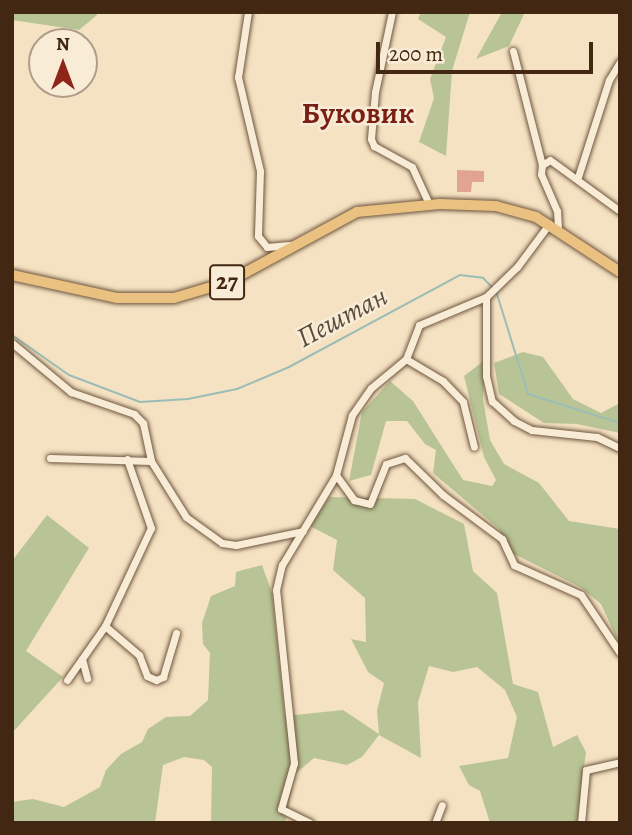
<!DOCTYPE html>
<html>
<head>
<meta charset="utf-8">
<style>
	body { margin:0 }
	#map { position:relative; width:632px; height:835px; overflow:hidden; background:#f5e2c2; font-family:Alegreya,serif }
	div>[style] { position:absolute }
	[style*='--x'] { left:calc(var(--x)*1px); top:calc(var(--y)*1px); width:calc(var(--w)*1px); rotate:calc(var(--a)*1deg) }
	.green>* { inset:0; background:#b8c495 }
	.stream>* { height:2px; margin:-1px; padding:0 1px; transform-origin:1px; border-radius:1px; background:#9cbdb5 }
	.building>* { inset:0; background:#e0a491 }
	.roads { filter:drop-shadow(0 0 2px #6f563f) drop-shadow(0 0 2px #6f563f) }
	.street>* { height:7px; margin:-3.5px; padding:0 3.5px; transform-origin:3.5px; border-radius:3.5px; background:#f8ecd7 }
	.primary>* { height:10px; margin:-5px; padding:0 5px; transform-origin:5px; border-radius:5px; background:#eac181 }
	span { translate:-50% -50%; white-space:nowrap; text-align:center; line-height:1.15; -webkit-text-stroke:5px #f8ecd7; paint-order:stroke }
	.shield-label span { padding:2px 5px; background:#f8ecd7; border:2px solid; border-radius:5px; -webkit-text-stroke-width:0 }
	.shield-label { font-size:24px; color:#422713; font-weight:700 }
	.water-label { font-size:28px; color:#584c3c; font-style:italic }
	.quarter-label { font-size:30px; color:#7a1f14; font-weight:700 }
	.frame { position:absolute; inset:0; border:14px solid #422713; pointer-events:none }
	.north { position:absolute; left:28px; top:28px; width:70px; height:70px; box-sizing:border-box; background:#f8ecd7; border:2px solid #af9d89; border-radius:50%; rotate:0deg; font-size:19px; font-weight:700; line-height:28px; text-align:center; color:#422713 }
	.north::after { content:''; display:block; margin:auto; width:24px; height:32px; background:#8f2418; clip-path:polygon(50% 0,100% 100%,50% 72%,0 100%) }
	.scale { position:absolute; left:376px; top:42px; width:217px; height:32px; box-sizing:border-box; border:4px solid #422713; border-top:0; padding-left:9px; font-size:21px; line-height:24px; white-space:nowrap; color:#422713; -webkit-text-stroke:5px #f8ecd7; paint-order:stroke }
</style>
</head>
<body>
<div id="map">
	<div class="green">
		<i style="clip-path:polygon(12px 12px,97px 12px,97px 15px,79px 30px,12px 20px)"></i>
		<i style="clip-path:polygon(421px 12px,470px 12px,452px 71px,446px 156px,419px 142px,434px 98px,430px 79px,446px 37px,418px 19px)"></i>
		<i style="clip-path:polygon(502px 12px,525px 12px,509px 46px,476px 59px)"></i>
		<i style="clip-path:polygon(523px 352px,543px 357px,573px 399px,601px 413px,620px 403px,620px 433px,577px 424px,544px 423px,499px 394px,494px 363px)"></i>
		<i style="clip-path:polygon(485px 360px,483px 399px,490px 440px,504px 464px,539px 483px,569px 521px,620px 529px,620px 646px,601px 604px,580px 587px,512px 553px,498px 528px,433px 473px,436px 450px,425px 444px,407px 421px,386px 421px,371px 475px,349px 481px,362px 412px,390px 381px,413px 401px,463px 480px,492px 486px,496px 480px,484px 457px,464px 376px)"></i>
		<i style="clip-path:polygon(330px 497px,415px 499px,464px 524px,473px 571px,497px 593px,513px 684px,538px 692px,553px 747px,577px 735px,586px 752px,577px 823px,490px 823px,480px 791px,469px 785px,459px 766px,508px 758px,517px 717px,505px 690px,477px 667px,453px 672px,429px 666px,418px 702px,421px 758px,379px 735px,362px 757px,347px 765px,314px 758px,295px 774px,285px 823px,211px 823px,212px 767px,204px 760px,184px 757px,163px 765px,155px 823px,12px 823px,12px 802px,33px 799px,64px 807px,100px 787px,106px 770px,121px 754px,142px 742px,148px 729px,166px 717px,190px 716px,208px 700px,210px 653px,203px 644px,202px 623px,211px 596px,235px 586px,236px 572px,262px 565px,272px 593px,285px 716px,343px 710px,379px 734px,377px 711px,384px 683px,368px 672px,351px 639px,366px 642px,365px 598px,333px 570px,337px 540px,308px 525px)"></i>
		<i style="clip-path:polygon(47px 515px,89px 548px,26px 651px,63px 677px,12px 733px,12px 561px)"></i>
	</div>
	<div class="stream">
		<i style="--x:496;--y:291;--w:108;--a:72.7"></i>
		<i style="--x:528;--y:394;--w:96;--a:17.5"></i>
		<i style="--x:12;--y:335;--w:70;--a:35.1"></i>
		<i style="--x:69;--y:375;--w:76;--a:20.8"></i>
		<i style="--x:140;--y:402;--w:48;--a:-3.6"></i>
		<i style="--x:188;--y:399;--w:50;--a:-11.5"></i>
		<i style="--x:237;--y:389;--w:56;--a:-22.9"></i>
		<i style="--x:289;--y:367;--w:194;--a:-28.3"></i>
		<i style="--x:460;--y:275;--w:23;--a:7"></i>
		<i style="--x:483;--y:278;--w:13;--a:45"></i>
	</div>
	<div class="building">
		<i style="clip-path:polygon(457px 170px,484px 171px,484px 182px,472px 182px,471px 192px,457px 192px)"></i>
	</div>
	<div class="roads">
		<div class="street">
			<i style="--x:248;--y:12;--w:66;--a:98.7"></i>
			<i style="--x:238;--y:77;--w:97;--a:76.8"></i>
			<i style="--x:260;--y:171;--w:65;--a:91.8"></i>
			<i style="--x:258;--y:236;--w:14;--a:51"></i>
			<i style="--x:267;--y:247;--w:25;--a:-5"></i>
			<i style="--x:392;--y:12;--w:82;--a:102"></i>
			<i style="--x:375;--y:92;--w:47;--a:94.9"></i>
			<i style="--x:371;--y:139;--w:8;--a:67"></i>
			<i style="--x:374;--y:146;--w:43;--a:28.9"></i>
			<i style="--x:412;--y:167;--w:41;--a:65.3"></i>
			<i style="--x:513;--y:51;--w:118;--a:75.7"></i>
			<i style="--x:578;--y:177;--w:102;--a:-72.3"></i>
			<i style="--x:609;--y:80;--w:21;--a:-59"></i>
			<i style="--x:558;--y:229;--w:18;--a:-93"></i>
			<i style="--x:557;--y:211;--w:40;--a:-113.4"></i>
			<i style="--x:541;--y:174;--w:9;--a:-84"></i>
			<i style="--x:542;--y:165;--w:9;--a:-32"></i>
			<i style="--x:550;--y:160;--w:87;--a:36.1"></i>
			<i style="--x:486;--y:297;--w:79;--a:90"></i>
			<i style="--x:486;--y:376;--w:26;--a:77"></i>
			<i style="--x:492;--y:401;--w:30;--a:42"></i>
			<i style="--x:514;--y:421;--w:20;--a:27"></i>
			<i style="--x:532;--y:430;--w:65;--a:6.1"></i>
			<i style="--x:597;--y:437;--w:25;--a:26"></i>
			<i style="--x:12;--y:343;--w:77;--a:39.7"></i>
			<i style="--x:71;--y:392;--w:67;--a:19.2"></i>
			<i style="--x:134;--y:414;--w:13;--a:45"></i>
			<i style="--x:143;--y:423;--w:39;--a:78"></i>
			<i style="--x:151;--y:461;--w:66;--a:58"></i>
			<i style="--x:186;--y:517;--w:44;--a:35.8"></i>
			<i style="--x:222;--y:543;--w:14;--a:8"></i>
			<i style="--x:236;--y:545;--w:68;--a:-11.8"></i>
			<i style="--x:406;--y:359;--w:43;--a:30.7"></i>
			<i style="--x:443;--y:381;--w:29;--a:46"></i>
			<i style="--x:463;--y:402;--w:46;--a:76.3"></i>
			<i style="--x:50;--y:458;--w:101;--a:1.7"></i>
			<i style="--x:336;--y:475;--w:31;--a:54"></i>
			<i style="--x:354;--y:500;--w:16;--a:14"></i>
			<i style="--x:370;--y:504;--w:43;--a:-68.2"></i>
			<i style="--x:386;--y:464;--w:20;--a:-18"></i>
			<i style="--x:405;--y:458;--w:53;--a:44.2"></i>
			<i style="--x:443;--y:495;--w:74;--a:36.7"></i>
			<i style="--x:502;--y:539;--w:29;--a:65"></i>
			<i style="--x:514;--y:565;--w:73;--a:24.1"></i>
			<i style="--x:581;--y:595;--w:70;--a:56.1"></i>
			<i style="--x:105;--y:626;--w:45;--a:40.5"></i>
			<i style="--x:139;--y:655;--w:22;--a:69"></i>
			<i style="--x:147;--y:676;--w:10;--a:24"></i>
			<i style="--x:156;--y:680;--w:8;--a:-23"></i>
			<i style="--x:163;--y:677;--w:46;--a:-73.5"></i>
			<i style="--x:82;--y:659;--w:20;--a:75"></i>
			<i style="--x:67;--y:680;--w:66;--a:-54.9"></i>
			<i style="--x:105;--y:626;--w:108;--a:-64.9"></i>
			<i style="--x:151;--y:528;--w:73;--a:-109.2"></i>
			<i style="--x:310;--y:823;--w:32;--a:-154"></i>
			<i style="--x:281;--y:809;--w:48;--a:-74.2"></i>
			<i style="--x:294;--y:763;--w:174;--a:-95.9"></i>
			<i style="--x:276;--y:590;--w:26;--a:-77"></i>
			<i style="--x:282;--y:565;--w:105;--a:-59"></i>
			<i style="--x:336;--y:475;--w:62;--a:-75.1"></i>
			<i style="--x:352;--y:415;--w:33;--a:-55"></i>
			<i style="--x:371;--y:388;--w:45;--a:-39.6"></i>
			<i style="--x:406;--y:359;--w:36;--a:-69"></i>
			<i style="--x:419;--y:325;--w:73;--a:-22.7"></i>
			<i style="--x:486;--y:297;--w:43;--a:-44.1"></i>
			<i style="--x:517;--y:267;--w:54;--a:-53.3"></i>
			<i style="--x:435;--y:823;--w:19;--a:-69"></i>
			<i style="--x:581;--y:823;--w:53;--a:-84.6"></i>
			<i style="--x:586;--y:770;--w:35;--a:-13"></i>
		</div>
		<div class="primary">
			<i style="--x:12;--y:275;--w:107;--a:12.4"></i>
			<i style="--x:117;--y:298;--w:57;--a:0"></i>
			<i style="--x:174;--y:298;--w:56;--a:-16.5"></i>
			<i style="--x:228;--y:282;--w:147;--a:-28.5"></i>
			<i style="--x:357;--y:212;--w:83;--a:-5.5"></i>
			<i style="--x:440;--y:204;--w:56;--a:2"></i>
			<i style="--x:496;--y:206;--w:41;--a:15.4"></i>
			<i style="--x:536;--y:217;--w:100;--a:33.2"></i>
		</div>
	</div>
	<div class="shield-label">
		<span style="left:227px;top:282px">27</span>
	</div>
	<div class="water-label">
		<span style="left:342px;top:317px;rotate:-28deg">Пештан</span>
	</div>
	<div class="quarter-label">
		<span style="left:358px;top:113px">Буковик</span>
	</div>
	<div class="frame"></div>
	<div class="north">N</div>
	<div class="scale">200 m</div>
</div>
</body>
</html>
